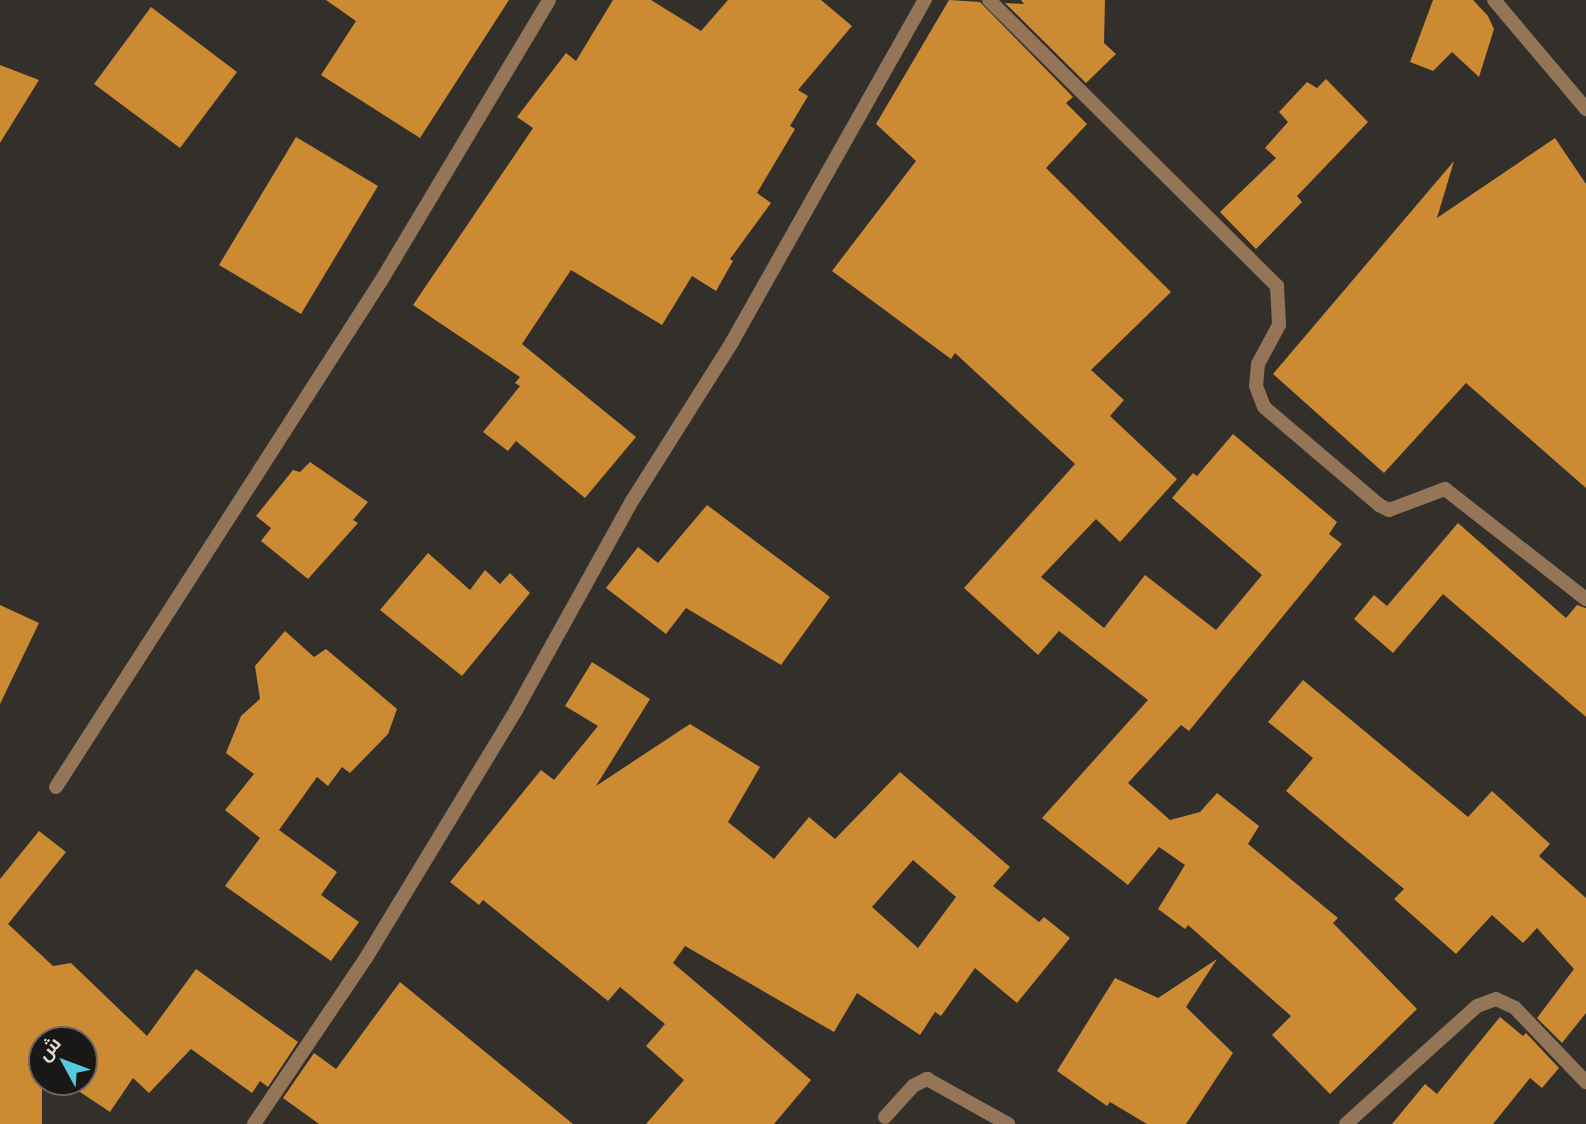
<!DOCTYPE html>
<html>
<head>
<meta charset="utf-8">
<style>
	body { margin:0 }
	#map { position:relative; width:1586px; height:1124px; overflow:hidden; background:#332f2b; font-family:"Asap Condensed",Cairo,sans-serif }
	div>[style] { position:absolute }
	[style*='--x'] { left:calc(var(--x)*1px); top:calc(var(--y)*1px); width:calc(var(--w)*1px); rotate:calc(var(--a)*1deg) }
	.building>* { inset:0; background:#cc8a33 }
	.street>* { height:14px; margin:-7px; padding:0 7px; transform-origin:7px; border-radius:7px; background:#947557 }
	span { translate:-50% -50%; white-space:nowrap; text-align:center; line-height:1.15; -webkit-text-stroke:7px #1a1816; paint-order:stroke }
	.north { position:absolute; left:28px; top:1026px; width:70px; height:70px; box-sizing:border-box; background:#1a1816; border:2px solid #686563; border-radius:50%; rotate:311deg; font-size:19px; font-weight:700; line-height:28px; text-align:center; color:#dcd9d6 }
	.north::after { content:''; display:block; margin:auto; width:24px; height:32px; background:#55cae0; clip-path:polygon(50% 0,100% 100%,50% 72%,0 100%) }
</style>
</head>
<body>
<div id="map">
	<div class="building">
		<i style="clip-path:polygon(326px 0,509px 0,420px 138px,321px 75px,356px 21px)"></i>
		<i style="clip-path:polygon(613px 0,651px 0,701px 31px,728px 0,821px 0,852px 26px,798px 90px,808px 96px,790px 126px,795px 129px,757px 193px,771px 203px,730px 259px,733px 261px,716px 291px,692px 276px,662px 325px,571px 270px,522px 344px,636px 437px,585px 498px,516px 441px,508px 451px,483px 432px,520px 386px,515px 383px,520px 377px,413px 305px,533px 128px,517px 117px,566px 53px,576px 61px)"></i>
		<i style="clip-path:polygon(949px 0,980px 2px,1073px 97px,1066px 103px,1087px 124px,1046px 168px,1171px 292px,1091px 370px,1124px 400px,1110px 416px,1177px 479px,1120px 542px,1096px 519px,1041px 577px,1104px 628px,1145px 575px,1216px 630px,1262px 575px,1172px 498px,1193px 473px,1197px 476px,1233px 434px,1337px 522px,1329px 534px,1342px 544px,1189px 731px,1181px 725px,1128px 783px,1170px 820px,1200px 812px,1217px 793px,1259px 826px,1248px 844px,1338px 918px,1333px 923px,1417px 1009px,1330px 1094px,1272px 1035px,1291px 1016px,1188px 925px,1185px 929px,1158px 909px,1185px 865px,1159px 847px,1128px 885px,1042px 818px,1148px 700px,1059px 631px,1038px 655px,964px 588px,1075px 464px,955px 353px,951px 359px,832px 271px,916px 161px,876px 124px)"></i>
		<i style="clip-path:polygon(1021px 0,1105px 0,1104px 43px,1116px 54px,1086px 83px,1005px 3px,1024px 4px)"></i>
		<i style="clip-path:polygon(1433px 0,1473px 0,1488px 16px,1494px 29px,1479px 77px,1452px 52px,1433px 71px,1410px 62px)"></i>
		<i style="clip-path:polygon(151px 7px,237px 72px,180px 148px,94px 84px)"></i>
		<i style="clip-path:polygon(0 65px,39px 80px,0 143px)"></i>
		<i style="clip-path:polygon(1326px 79px,1368px 122px,1297px 196px,1302px 202px,1256px 249px,1220px 212px,1276px 158px,1265px 148px,1288px 122px,1279px 112px,1307px 82px,1317px 88px)"></i>
		<i style="clip-path:polygon(296px 137px,378px 186px,301px 314px,219px 265px)"></i>
		<i style="clip-path:polygon(1555px 138px,1586px 184px,1586px 488px,1466px 383px,1384px 473px,1273px 374px,1454px 161px,1437px 218px)"></i>
		<i style="clip-path:polygon(310px 462px,368px 502px,353px 520px,358px 523px,308px 579px,261px 541px,271px 528px,256px 516px,293px 470px,300px 472px)"></i>
		<i style="clip-path:polygon(707px 505px,830px 597px,781px 665px,686px 608px,666px 634px,606px 588px,638px 547px,658px 563px)"></i>
		<i style="clip-path:polygon(1458px 523px,1566px 618px,1577px 605px,1586px 608px,1586px 717px,1443px 594px,1393px 653px,1354px 619px,1374px 595px,1387px 606px)"></i>
		<i style="clip-path:polygon(428px 553px,470px 590px,485px 570px,500px 584px,510px 573px,530px 593px,462px 676px,380px 610px)"></i>
		<i style="clip-path:polygon(0 605px,39px 623px,0 704px)"></i>
		<i style="clip-path:polygon(285px 631px,314px 657px,326px 649px,397px 709px,388px 734px,350px 773px,342px 767px,328px 786px,317px 777px,279px 830px,337px 872px,321px 895px,359px 922px,331px 961px,225px 886px,260px 838px,225px 810px,254px 774px,226px 753px,241px 716px,260px 699px,255px 666px)"></i>
		<i style="clip-path:polygon(evenodd,592px 662px,650px 699px,596px 786px,690px 724px,760px 767px,728px 822px,774px 859px,809px 817px,835px 839px,900px 772px,1010px 867px,993px 886px,1039px 922px,1044px 917px,1070px 938px,1017px 1003px,975px 968px,941px 1016px,935px 1012px,920px 1035px,857px 993px,834px 1032px,685px 946px,673px 963px,811px 1080px,774px 1124px,646px 1124px,684px 1080px,646px 1046px,665px 1024px,620px 987px,608px 1001px,483px 900px,479px 905px,450px 882px,541px 770px,554px 780px,598px 726px,565px 706px,592px 662px,913px 860px,956px 897px,918px 948px,872px 907px,913px 860px)"></i>
		<i style="clip-path:polygon(1303px 680px,1468px 817px,1492px 791px,1550px 844px,1539px 856px,1586px 898px,1586px 1013px,1562px 1043px,1537px 1018px,1574px 969px,1537px 928px,1523px 943px,1492px 915px,1456px 954px,1394px 899px,1404px 889px,1286px 791px,1313px 758px,1268px 722px)"></i>
		<i style="clip-path:polygon(39px 831px,66px 852px,8px 924px,53px 966px,71px 963px,147px 1036px,196px 969px,298px 1042px,268px 1087px,260px 1081px,252px 1093px,191px 1049px,149px 1093px,133px 1078px,110px 1112px,65px 1082px,84px 1082px,84px 1040px,42px 1040px,42px 1124px,0 1124px,0 879px)"></i>
		<i style="clip-path:polygon(1217px 959px,1186px 1007px,1233px 1053px,1186px 1124px,1147px 1124px,1110px 1102px,1107px 1106px,1057px 1071px,1115px 978px,1158px 998px)"></i>
		<i style="clip-path:polygon(400px 982px,573px 1124px,319px 1124px,283px 1098px,314px 1053px,336px 1069px)"></i>
		<i style="clip-path:polygon(1500px 1017px,1523px 1036px,1526px 1033px,1559px 1068px,1542px 1088px,1530px 1078px,1493px 1124px,1392px 1124px,1425px 1084px,1437px 1094px)"></i>
	</div>
	<div class="street">
		<i style="--x:989;--y:0;--w:406;--a:44.8"></i>
		<i style="--x:1277;--y:286;--w:39;--a:87"></i>
		<i style="--x:1279;--y:325;--w:44;--a:118.3"></i>
		<i style="--x:1258;--y:364;--w:22;--a:95"></i>
		<i style="--x:1256;--y:386;--w:22;--a:69"></i>
		<i style="--x:1264;--y:407;--w:151;--a:40.4"></i>
		<i style="--x:1379;--y:505;--w:11;--a:27"></i>
		<i style="--x:1389;--y:510;--w:60;--a:-20.6"></i>
		<i style="--x:1445;--y:489;--w:179;--a:38"></i>
		<i style="--x:1494;--y:0;--w:143;--a:49.8"></i>
		<i style="--x:56;--y:787;--w:601;--a:-57.29"></i>
		<i style="--x:381;--y:281;--w:327;--a:-59.1"></i>
		<i style="--x:885;--y:1117;--w:42;--a:-47.9"></i>
		<i style="--x:913;--y:1086;--w:16;--a:-27"></i>
		<i style="--x:927;--y:1079;--w:93;--a:29.1"></i>
		<i style="--x:254;--y:1124;--w:200;--a:-56"></i>
		<i style="--x:366;--y:958;--w:290;--a:-58.8"></i>
		<i style="--x:516;--y:710;--w:239;--a:-61"></i>
		<i style="--x:632;--y:501;--w:188;--a:-57.8"></i>
		<i style="--x:732;--y:342;--w:393;--a:-60.6"></i>
		<i style="--x:1346;--y:1124;--w:176;--a:-42"></i>
		<i style="--x:1477;--y:1006;--w:20;--a:-20"></i>
		<i style="--x:1496;--y:999;--w:21;--a:25"></i>
		<i style="--x:1515;--y:1008;--w:103;--a:46.2"></i>
	</div>
	<div class="north">ش</div>
</div>
</body>
</html>
